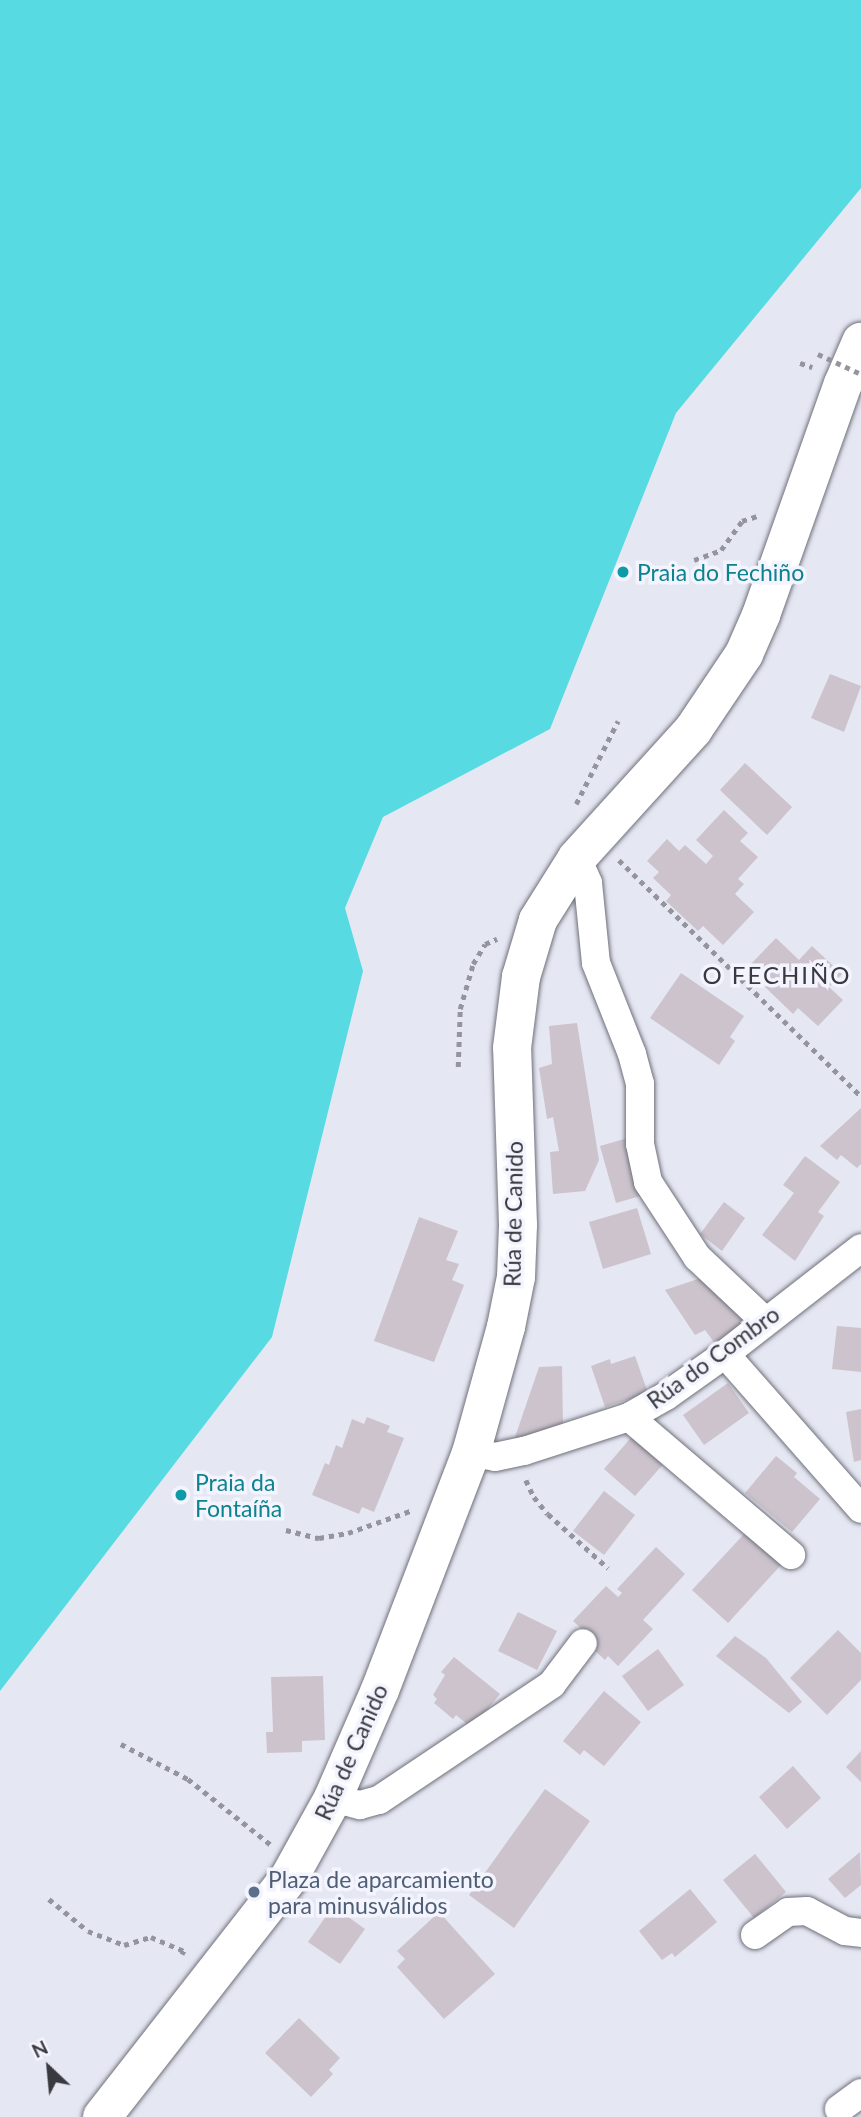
<!DOCTYPE html>
<html>
<head>
<meta charset="utf-8">
<style>
	body { margin:0 }
	#map { position:relative; width:861px; height:2117px; overflow:hidden; background:#e5e7f3; font-family:Lato,sans-serif }
	div>[style] { position:absolute }
	[style*='--x'] { left:calc(var(--x)*1px); top:calc(var(--y)*1px); width:calc(var(--w)*1px); rotate:calc(var(--a)*1deg) }
	.water>* { inset:0; background:#58dae2 }
	.building>* { inset:0; background:#ccc3cd }
	.path>* { height:4.5px; margin-top:-2.25px; transform-origin:0; background:repeating-linear-gradient(90deg,#93949d 0 5px,transparent 0 10px) }
	.roads { filter:drop-shadow(0 0 2px #6f707a) drop-shadow(0 0 2px #6f707a) }
	.street>* { height:28px; margin:-14px; padding:0 14px; transform-origin:14px; border-radius:14px; background:#fff }
	.secondary>* { height:38px; margin:-19px; padding:0 19px; transform-origin:19px; border-radius:19px; background:#fff }
	.path-bridge>* { height:4.5px; margin-top:-2.25px; transform-origin:0; background:repeating-linear-gradient(90deg,#93949d 0 5px,transparent 0 10px) }
	.dots>* { width:19px; height:19px; translate:-50% -50%; box-sizing:border-box; border:4px solid #f3f4fe; border-radius:50% }
	span { translate:-50% -50%; white-space:nowrap; text-align:center; line-height:1.15; -webkit-text-stroke:7px #f3f4fe; paint-order:stroke }
	.culture-label { font-size:23px; color:#0d838f }
	.left { translate:0 -50%; text-align:left }
	.street-label { font-size:23px; color:#393a3f }
	.service-label { font-size:23px; color:#4e5e75 }
	.neighbourhood-label { font-size:24px; color:#393a3f; letter-spacing:2px }
	.north { position:absolute; left:14px; top:2033px; width:70px; height:70px; -webkit-text-stroke:5px #f3f4fe; paint-order:stroke; rotate:334deg; font-size:19px; font-weight:700; line-height:28px; text-align:center; color:#393a3f }
	.north::after { content:''; display:block; margin:auto; width:24px; height:32px; background:#393a3f; clip-path:polygon(50% 0,100% 100%,50% 72%,0 100%) }
</style>
</head>
<body>
<div id="map">
	<div class="water">
		<i style="clip-path:polygon(0 0,861px 0,861px 188px,676px 413px,550px 729px,383px 817px,345px 908px,363px 971px,272px 1337px,0 1691px)"></i>
	</div>
	<div class="building">
		<i style="clip-path:polygon(830px 674px,861px 686px,844px 732px,811px 718px)"></i>
		<i style="clip-path:polygon(745px 763px,792px 807px,767px 835px,720px 790px)"></i>
		<i style="clip-path:polygon(724px 810px,748px 833px,740px 841px,758px 857px,738px 879px,744px 884px,735px 894px,754px 912px,723px 945px,703px 926px,698px 931px,666px 901px,671px 895px,653px 878px,659px 872px,647px 861px,667px 839px,679px 851px,685px 845px,706px 864px,713px 856px,696px 840px)"></i>
		<i style="clip-path:polygon(776px 938px,799px 960px,812px 946px,842px 974px,829px 987px,843px 1000px,818px 1026px,798px 1008px,793px 1014px,765px 987px,770px 981px,751px 964px)"></i>
		<i style="clip-path:polygon(681px 973px,744px 1016px,730px 1037px,735px 1041px,719px 1065px,650px 1018px)"></i>
		<i style="clip-path:polygon(577px 1023px,599px 1160px,585px 1191px,553px 1194px,550px 1152px,559px 1151px,553px 1117px,547px 1119px,539px 1068px,552px 1064px,549px 1026px)"></i>
		<i style="clip-path:polygon(861px 1108px,861px 1164px,857px 1168px,841px 1155px,837px 1160px,820px 1146px)"></i>
		<i style="clip-path:polygon(628px 1138px,644px 1195px,616px 1203px,600px 1146px)"></i>
		<i style="clip-path:polygon(805px 1156px,840px 1182px,818px 1212px,824px 1216px,795px 1261px,762px 1235px,794px 1193px,783px 1185px)"></i>
		<i style="clip-path:polygon(724px 1202px,745px 1218px,722px 1251px,700px 1234px)"></i>
		<i style="clip-path:polygon(637px 1208px,651px 1254px,603px 1269px,589px 1222px)"></i>
		<i style="clip-path:polygon(419px 1217px,458px 1231px,446px 1260px,459px 1264px,452px 1280px,464px 1285px,434px 1362px,374px 1341px)"></i>
		<i style="clip-path:polygon(704px 1277px,745px 1319px,716px 1345px,705px 1330px,695px 1335px,665px 1290px)"></i>
		<i style="clip-path:polygon(837px 1326px,861px 1328px,861px 1372px,832px 1369px)"></i>
		<i style="clip-path:polygon(635px 1356px,648px 1393px,605px 1407px,591px 1366px,610px 1359px,611px 1364px)"></i>
		<i style="clip-path:polygon(562px 1366px,563px 1429px,514px 1440px,539px 1367px)"></i>
		<i style="clip-path:polygon(728px 1383px,749px 1413px,704px 1445px,683px 1415px)"></i>
		<i style="clip-path:polygon(861px 1409px,861px 1460px,854px 1462px,846px 1412px)"></i>
		<i style="clip-path:polygon(367px 1417px,390px 1426px,387px 1432px,404px 1438px,374px 1512px,362px 1507px,359px 1514px,312px 1495px,325px 1463px,329px 1465px,336px 1445px,342px 1448px,352px 1419px,364px 1424px)"></i>
		<i style="clip-path:polygon(635px 1433px,667px 1460px,635px 1496px,604px 1469px)"></i>
		<i style="clip-path:polygon(776px 1456px,797px 1473px,794px 1477px,820px 1499px,792px 1532px,745px 1493px)"></i>
		<i style="clip-path:polygon(604px 1491px,635px 1515px,604px 1555px,573px 1531px)"></i>
		<i style="clip-path:polygon(745px 1533px,781px 1565px,728px 1623px,692px 1590px)"></i>
		<i style="clip-path:polygon(656px 1547px,685px 1574px,643px 1620px,653px 1629px,618px 1666px,608px 1656px,605px 1660px,579px 1636px,584px 1631px,573px 1621px,606px 1586px,618px 1597px,622px 1593px,617px 1589px)"></i>
		<i style="clip-path:polygon(518px 1612px,557px 1631px,537px 1670px,498px 1651px)"></i>
		<i style="clip-path:polygon(838px 1630px,861px 1653px,861px 1680px,827px 1715px,790px 1678px)"></i>
		<i style="clip-path:polygon(735px 1636px,766px 1658px,802px 1702px,789px 1713px,716px 1656px)"></i>
		<i style="clip-path:polygon(658px 1649px,684px 1685px,648px 1711px,622px 1676px)"></i>
		<i style="clip-path:polygon(454px 1657px,500px 1694px,472px 1728px,456px 1715px,453px 1719px,434px 1703px,437px 1699px,433px 1695px,445px 1675px,441px 1672px)"></i>
		<i style="clip-path:polygon(323px 1676px,325px 1740px,302px 1741px,302px 1752px,267px 1753px,266px 1732px,273px 1732px,271px 1677px)"></i>
		<i style="clip-path:polygon(604px 1691px,641px 1722px,604px 1766px,584px 1750px,580px 1755px,563px 1741px)"></i>
		<i style="clip-path:polygon(861px 1751px,861px 1782px,846px 1767px)"></i>
		<i style="clip-path:polygon(793px 1766px,821px 1798px,787px 1829px,759px 1797px)"></i>
		<i style="clip-path:polygon(545px 1789px,590px 1821px,514px 1928px,469px 1895px)"></i>
		<i style="clip-path:polygon(860px 1852px,861px 1885px,845px 1898px,828px 1879px)"></i>
		<i style="clip-path:polygon(755px 1854px,786px 1892px,754px 1918px,723px 1880px)"></i>
		<i style="clip-path:polygon(690px 1889px,717px 1922px,675px 1957px,672px 1953px,662px 1960px,639px 1931px)"></i>
		<i style="clip-path:polygon(333px 1906px,365px 1929px,340px 1964px,308px 1942px)"></i>
		<i style="clip-path:polygon(439px 1912px,495px 1974px,444px 2019px,397px 1967px,405px 1959px,397px 1951px)"></i>
		<i style="clip-path:polygon(299px 2018px,340px 2058px,329px 2070px,333px 2074px,311px 2097px,265px 2053px)"></i>
	</div>
	<div class="path">
		<i style="--x:800;--y:363;--w:13;--a:18"></i>
		<i style="--x:694;--y:560;--w:29;--a:-20"></i>
		<i style="--x:721;--y:550;--w:36;--a:-54"></i>
		<i style="--x:742;--y:521;--w:19;--a:-18"></i>
		<i style="--x:576;--y:804;--w:93;--a:-63.2"></i>
		<i style="--x:619;--y:860;--w:338;--a:44.3"></i>
		<i style="--x:458;--y:1067;--w:58;--a:-88"></i>
		<i style="--x:460;--y:1009;--w:47;--a:-73.9"></i>
		<i style="--x:473;--y:964;--w:23;--a:-59"></i>
		<i style="--x:485;--y:944;--w:13;--a:-23"></i>
		<i style="--x:526;--y:1480;--w:19;--a:65"></i>
		<i style="--x:534;--y:1497;--w:22;--a:51"></i>
		<i style="--x:548;--y:1514;--w:81;--a:42"></i>
		<i style="--x:286;--y:1530;--w:34;--a:14"></i>
		<i style="--x:319;--y:1538;--w:29;--a:-10"></i>
		<i style="--x:348;--y:1533;--w:69;--a:-19.5"></i>
		<i style="--x:121;--y:1744;--w:76;--a:27.6"></i>
		<i style="--x:188;--y:1779;--w:105;--a:38.4"></i>
		<i style="--x:49;--y:1899;--w:50;--a:39.4"></i>
		<i style="--x:88;--y:1931;--w:39;--a:21"></i>
		<i style="--x:124;--y:1945;--w:28;--a:-17"></i>
		<i style="--x:151;--y:1937;--w:36;--a:23"></i>
		<i style="--x:184;--y:1951;--w:4;--a:117"></i>
	</div>
	<div class="roads">
		<div class="street">
			<i style="--x:577;--y:858;--w:27;--a:66"></i>
			<i style="--x:588;--y:883;--w:80;--a:84.3"></i>
			<i style="--x:596;--y:963;--w:98;--a:68.4"></i>
			<i style="--x:632;--y:1054;--w:31;--a:75"></i>
			<i style="--x:640;--y:1084;--w:60;--a:90"></i>
			<i style="--x:640;--y:1144;--w:39;--a:78"></i>
			<i style="--x:648;--y:1182;--w:90;--a:56.8"></i>
			<i style="--x:697;--y:1257;--w:93;--a:43.3"></i>
			<i style="--x:725;--y:1354;--w:206;--a:48.7"></i>
			<i style="--x:629;--y:1417;--w:213;--a:40.4"></i>
			<i style="--x:471;--y:1453;--w:24;--a:9"></i>
			<i style="--x:495;--y:1457;--w:30;--a:-12"></i>
			<i style="--x:524;--y:1451;--w:110;--a:-17.9"></i>
			<i style="--x:629;--y:1417;--w:43;--a:-29.6"></i>
			<i style="--x:666;--y:1396;--w:72;--a:-35.4"></i>
			<i style="--x:725;--y:1354;--w:172;--a:-37.9"></i>
			<i style="--x:333;--y:1798;--w:28;--a:15"></i>
			<i style="--x:360;--y:1805;--w:20;--a:-15"></i>
			<i style="--x:379;--y:1800;--w:208;--a:-33.8"></i>
			<i style="--x:552;--y:1684;--w:51;--a:-52.9"></i>
			<i style="--x:755;--y:1935;--w:40;--a:-34.9"></i>
			<i style="--x:788;--y:1912;--w:19;--a:-3"></i>
			<i style="--x:807;--y:1911;--w:43;--a:27.8"></i>
			<i style="--x:845;--y:1931;--w:16;--a:7"></i>
			<i style="--x:839;--y:2109;--w:27;--a:-36"></i>
		</div>
		<div class="secondary">
			<i style="--x:102;--y:2117;--w:306;--a:-52"></i>
			<i style="--x:290;--y:1876;--w:89;--a:-61.1"></i>
			<i style="--x:333;--y:1798;--w:118;--a:-66.5"></i>
			<i style="--x:380;--y:1690;--w:254;--a:-69"></i>
			<i style="--x:471;--y:1453;--w:131;--a:-74.5"></i>
			<i style="--x:506;--y:1327;--w:51;--a:-78.7"></i>
			<i style="--x:516;--y:1277;--w:52;--a:-87.8"></i>
			<i style="--x:518;--y:1225;--w:177;--a:-91.9"></i>
			<i style="--x:512;--y:1048;--w:72;--a:-82.8"></i>
			<i style="--x:521;--y:977;--w:59;--a:-73.4"></i>
			<i style="--x:538;--y:920;--w:73;--a:-57.8"></i>
			<i style="--x:577;--y:858;--w:173;--a:-47.8"></i>
			<i style="--x:693;--y:730;--w:92;--a:-56.1"></i>
			<i style="--x:744;--y:654;--w:43;--a:-66.4"></i>
			<i style="--x:761;--y:615;--w:245;--a:-70.5"></i>
			<i style="--x:843;--y:384;--w:46;--a:-66.8"></i>
		</div>
	</div>
	<div class="path-bridge">
		<i style="--x:818;--y:354;--w:47;--a:24.9"></i>
	</div>
	<div class="dots">
		<i style="left:623px;top:572px;background:#0f9aa8"></i>
		<i style="left:181px;top:1495px;background:#0f9aa8"></i>
		<i style="left:254px;top:1892px;background:#5c6f8a"></i>
	</div>
	<div class="culture-label">
		<span class="left" style="left:637px;top:572px">Praia do Fechiño</span>
		<span class="left" style="left:195px;top:1495px">Praia da<br>Fontaíña</span>
	</div>
	<div class="street-label">
		<span style="left:513px;top:1214px;rotate:-89deg">Rúa de Canido</span>
		<span style="left:713px;top:1357px;rotate:-36deg">Rúa do Combro</span>
		<span style="left:351px;top:1752px;rotate:-66deg">Rúa de Canido</span>
	</div>
	<div class="service-label">
		<span class="left" style="left:268px;top:1892px">Plaza de aparcamiento<br>para minusválidos</span>
	</div>
	<div class="neighbourhood-label">
		<span style="left:777px;top:975px">O FECHIÑO</span>
	</div>
	<div class="north">N</div>
</div>
</body>
</html>
